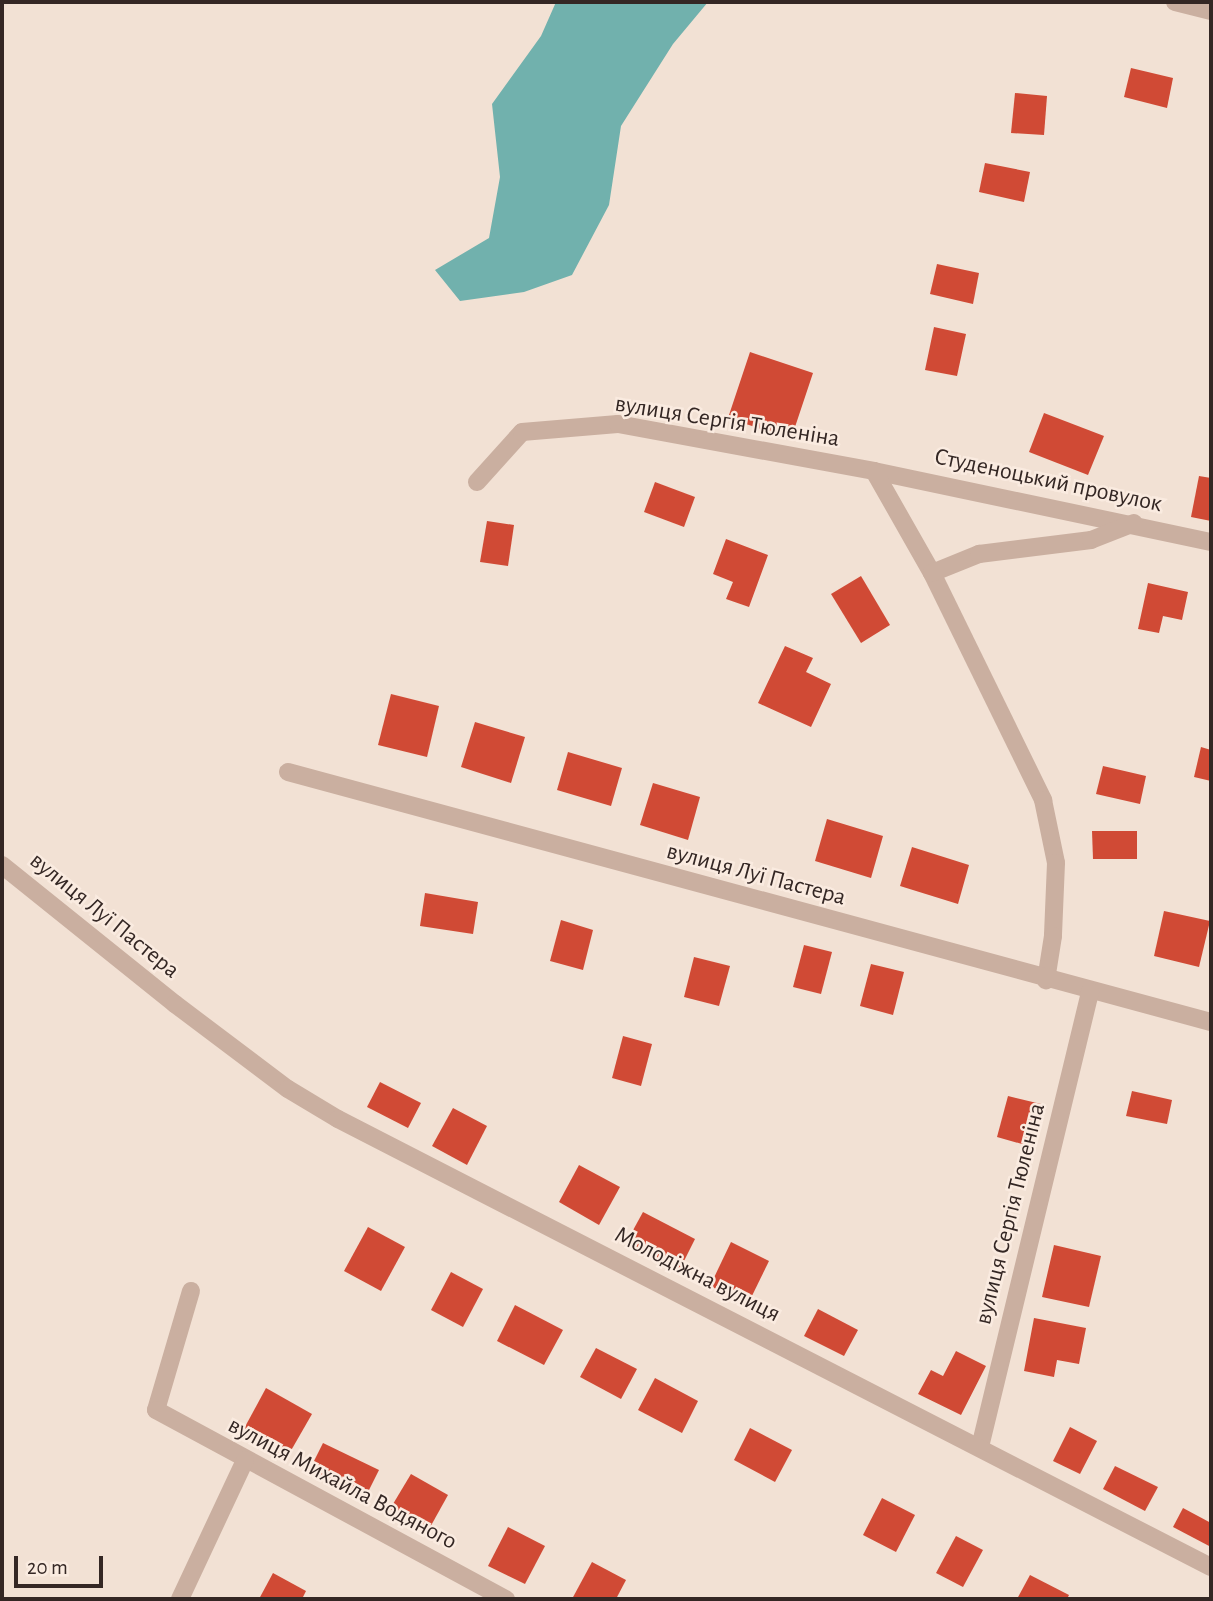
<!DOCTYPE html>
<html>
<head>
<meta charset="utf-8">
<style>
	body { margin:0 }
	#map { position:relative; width:1213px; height:1601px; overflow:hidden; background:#f2e1d4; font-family:"Alegreya Sans",sans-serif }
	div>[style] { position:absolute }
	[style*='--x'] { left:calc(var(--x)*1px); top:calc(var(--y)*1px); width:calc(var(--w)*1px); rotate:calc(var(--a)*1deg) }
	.water>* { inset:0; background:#71b1ad }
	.building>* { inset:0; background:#d04a35 }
	.minor>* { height:18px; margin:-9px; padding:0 9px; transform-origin:9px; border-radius:9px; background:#caafa0 }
	.tertiary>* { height:18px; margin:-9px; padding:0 9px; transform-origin:9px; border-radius:9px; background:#caafa0 }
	span { translate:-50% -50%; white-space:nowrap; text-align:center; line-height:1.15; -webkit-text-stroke:5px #faebe0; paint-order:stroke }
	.street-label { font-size:24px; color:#342724 }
	.frame { position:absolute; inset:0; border:4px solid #342724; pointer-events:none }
	.scale { position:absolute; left:14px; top:1556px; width:89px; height:32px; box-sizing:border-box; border:4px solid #342724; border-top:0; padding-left:9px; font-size:21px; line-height:24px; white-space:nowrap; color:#342724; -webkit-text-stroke:5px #faebe0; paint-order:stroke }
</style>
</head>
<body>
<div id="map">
	<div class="water">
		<i style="clip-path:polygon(556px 2px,708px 2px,673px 44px,621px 126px,609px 205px,572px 275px,524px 292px,460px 301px,435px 270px,489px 238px,500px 177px,492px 104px,541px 36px)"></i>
	</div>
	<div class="building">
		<i style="clip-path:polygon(1131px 68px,1173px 78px,1167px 108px,1124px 97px)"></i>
		<i style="clip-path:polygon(1015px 93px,1047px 96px,1044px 135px,1011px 133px)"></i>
		<i style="clip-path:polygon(985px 163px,1030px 172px,1024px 202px,979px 192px)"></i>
		<i style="clip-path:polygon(937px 264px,979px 273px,973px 304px,930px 294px)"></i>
		<i style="clip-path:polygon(934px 327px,966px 334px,957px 376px,925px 370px)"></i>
		<i style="clip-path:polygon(750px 352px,813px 373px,791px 439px,728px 418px)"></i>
		<i style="clip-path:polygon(1044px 413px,1104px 436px,1088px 475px,1029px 452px)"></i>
		<i style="clip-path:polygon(1199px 476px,1211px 478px,1211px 521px,1191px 517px)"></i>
		<i style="clip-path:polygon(655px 482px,695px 497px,684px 527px,644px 512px)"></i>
		<i style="clip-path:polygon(487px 521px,514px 525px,508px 566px,480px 562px)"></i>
		<i style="clip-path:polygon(726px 539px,768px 555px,749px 607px,726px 599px,733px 582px,713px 574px)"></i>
		<i style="clip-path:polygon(861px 576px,890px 625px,861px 643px,831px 594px)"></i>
		<i style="clip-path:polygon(1148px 583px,1188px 592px,1182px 620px,1163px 616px,1159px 633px,1138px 629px)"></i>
		<i style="clip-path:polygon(785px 646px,813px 658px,806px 672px,831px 684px,811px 727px,758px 703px)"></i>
		<i style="clip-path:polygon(391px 694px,439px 706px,427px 757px,378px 745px)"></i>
		<i style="clip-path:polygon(475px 722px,525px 737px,511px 783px,461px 767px)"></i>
		<i style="clip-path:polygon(1201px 747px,1211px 750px,1211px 781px,1194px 777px)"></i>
		<i style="clip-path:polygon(568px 752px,622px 768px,611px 806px,557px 790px)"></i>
		<i style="clip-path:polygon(1103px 766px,1146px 776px,1140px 804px,1096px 794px)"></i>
		<i style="clip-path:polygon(653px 783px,700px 797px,688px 840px,640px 825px)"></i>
		<i style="clip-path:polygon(827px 819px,883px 836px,871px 878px,815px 861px)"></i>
		<i style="clip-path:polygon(1092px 831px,1137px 831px,1137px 859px,1093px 859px)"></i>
		<i style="clip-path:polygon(912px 847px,969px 865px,958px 904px,900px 886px)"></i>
		<i style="clip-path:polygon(425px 893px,478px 902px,473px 934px,420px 926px)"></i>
		<i style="clip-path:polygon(1164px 911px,1210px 921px,1199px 967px,1154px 956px)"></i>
		<i style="clip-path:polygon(561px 920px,593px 930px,583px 970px,550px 961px)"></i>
		<i style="clip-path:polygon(804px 945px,832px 952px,821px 994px,793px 987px)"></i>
		<i style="clip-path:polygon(694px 957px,730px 966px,719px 1006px,684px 997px)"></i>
		<i style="clip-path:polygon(871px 964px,904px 972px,893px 1015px,860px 1006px)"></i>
		<i style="clip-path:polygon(623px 1036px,652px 1044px,641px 1086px,612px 1078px)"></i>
		<i style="clip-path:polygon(380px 1082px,421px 1103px,408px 1128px,367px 1107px)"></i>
		<i style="clip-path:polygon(1132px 1091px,1172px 1100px,1167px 1124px,1126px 1116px)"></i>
		<i style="clip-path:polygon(1008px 1096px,1041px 1104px,1029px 1146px,997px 1137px)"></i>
		<i style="clip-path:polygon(453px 1108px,487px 1126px,467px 1165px,432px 1146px)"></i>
		<i style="clip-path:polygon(579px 1165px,620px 1187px,599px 1225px,559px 1202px)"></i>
		<i style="clip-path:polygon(643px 1212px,695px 1239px,679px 1271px,626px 1243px)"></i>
		<i style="clip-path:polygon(368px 1227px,405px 1247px,381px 1291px,344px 1271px)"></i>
		<i style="clip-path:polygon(731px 1242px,769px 1261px,748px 1304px,710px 1286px)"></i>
		<i style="clip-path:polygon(1054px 1245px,1101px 1256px,1089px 1307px,1042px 1297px)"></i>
		<i style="clip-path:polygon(451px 1272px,483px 1289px,463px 1327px,431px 1310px)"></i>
		<i style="clip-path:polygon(515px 1305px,563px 1330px,544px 1365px,497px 1341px)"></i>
		<i style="clip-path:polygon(818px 1309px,858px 1330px,844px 1356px,804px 1336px)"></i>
		<i style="clip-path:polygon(1034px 1318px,1086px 1328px,1079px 1364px,1057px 1360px,1054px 1377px,1024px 1371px)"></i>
		<i style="clip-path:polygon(596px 1348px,637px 1369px,621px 1399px,580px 1377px)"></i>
		<i style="clip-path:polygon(956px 1351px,986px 1366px,961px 1415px,918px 1394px,931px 1370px,943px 1376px)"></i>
		<i style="clip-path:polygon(655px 1378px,698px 1401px,682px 1433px,638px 1410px)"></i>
		<i style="clip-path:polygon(266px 1388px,312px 1414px,285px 1461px,240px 1436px)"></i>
		<i style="clip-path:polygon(1070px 1427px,1097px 1441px,1080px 1474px,1053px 1461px)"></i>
		<i style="clip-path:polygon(750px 1428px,792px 1450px,775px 1482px,734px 1460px)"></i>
		<i style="clip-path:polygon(323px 1443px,379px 1470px,365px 1498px,309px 1471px)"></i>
		<i style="clip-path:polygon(1115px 1466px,1158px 1487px,1145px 1511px,1103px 1489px)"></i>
		<i style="clip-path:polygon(411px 1474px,448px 1495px,428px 1531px,390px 1509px)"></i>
		<i style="clip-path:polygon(882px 1498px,915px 1515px,896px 1552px,863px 1535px)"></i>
		<i style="clip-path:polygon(1183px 1508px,1211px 1523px,1211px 1547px,1173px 1527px)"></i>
		<i style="clip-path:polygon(508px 1527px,545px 1546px,525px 1584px,488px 1566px)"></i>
		<i style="clip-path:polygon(956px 1536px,983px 1550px,963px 1587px,936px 1573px)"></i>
		<i style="clip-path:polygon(592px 1562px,626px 1580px,616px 1599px,572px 1599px)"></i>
		<i style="clip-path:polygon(273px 1573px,306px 1591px,302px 1599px,259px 1599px)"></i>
		<i style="clip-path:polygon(1030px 1575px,1069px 1595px,1067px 1599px,1017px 1599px)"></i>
	</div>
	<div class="minor">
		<i style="--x:1175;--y:2;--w:37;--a:14"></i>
		<i style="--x:874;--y:471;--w:344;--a:11.9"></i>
		<i style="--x:477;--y:482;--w:67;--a:-48"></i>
		<i style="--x:522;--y:432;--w:96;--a:-4.8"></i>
		<i style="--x:618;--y:424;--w:260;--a:10.4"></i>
		<i style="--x:874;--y:471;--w:117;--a:60.4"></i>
		<i style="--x:932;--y:573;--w:253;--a:63.9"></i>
		<i style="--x:1043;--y:800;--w:64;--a:78.3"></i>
		<i style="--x:1056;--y:863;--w:73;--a:92.4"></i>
		<i style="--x:1053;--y:936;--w:45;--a:99"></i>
		<i style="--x:932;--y:573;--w:51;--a:-22"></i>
		<i style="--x:979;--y:554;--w:113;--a:-7.1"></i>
		<i style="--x:1091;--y:540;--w:46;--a:-21.6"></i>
		<i style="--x:288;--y:772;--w:956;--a:15.16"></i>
		<i style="--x:191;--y:1291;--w:124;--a:106.4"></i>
		<i style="--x:156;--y:1410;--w:398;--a:28.4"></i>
		<i style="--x:980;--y:1447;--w:468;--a:-76.4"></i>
		<i style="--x:180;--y:1599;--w:153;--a:-64.9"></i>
	</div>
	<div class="tertiary">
		<i style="--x:2;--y:865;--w:222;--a:38.8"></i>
		<i style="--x:175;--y:1004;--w:141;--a:37"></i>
		<i style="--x:288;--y:1089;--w:58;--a:31"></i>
		<i style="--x:338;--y:1119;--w:981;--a:27.17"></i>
	</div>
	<div class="street-label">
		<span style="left:727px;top:422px;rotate:9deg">вулиця Сергія Тюленіна</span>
		<span style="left:1048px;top:481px;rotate:12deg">Студеноцький провулок</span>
		<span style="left:756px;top:875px;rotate:15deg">вулиця Луї Пастера</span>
		<span style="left:104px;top:916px;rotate:39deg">вулиця Луї Пастера</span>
		<span style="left:1011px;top:1214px;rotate:-76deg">вулиця Сергія Тюленіна</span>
		<span style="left:697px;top:1275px;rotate:27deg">Молодіжна вулиця</span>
		<span style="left:342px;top:1484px;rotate:28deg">вулиця Михайла Водяного</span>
	</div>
	<div class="frame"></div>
	<div class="scale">20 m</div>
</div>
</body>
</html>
